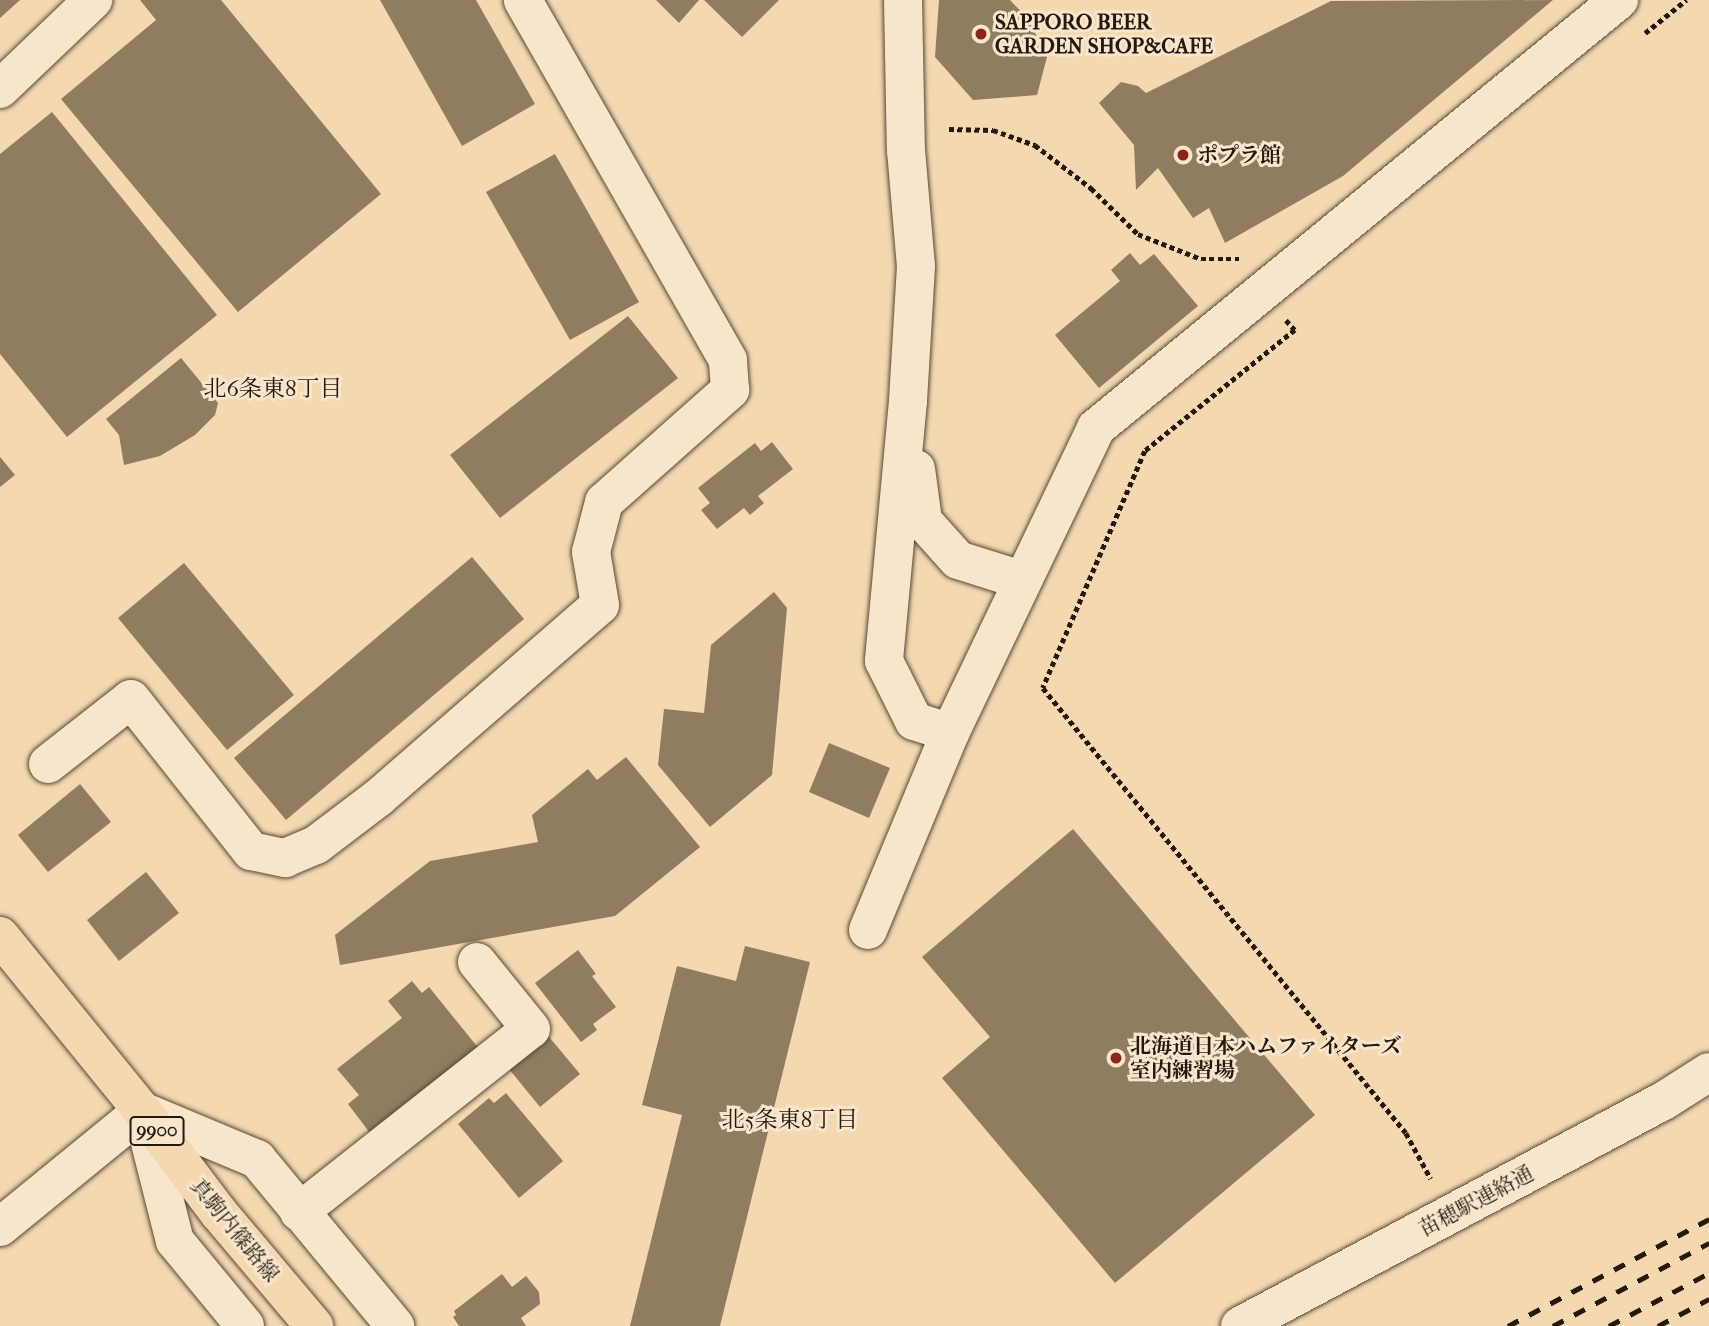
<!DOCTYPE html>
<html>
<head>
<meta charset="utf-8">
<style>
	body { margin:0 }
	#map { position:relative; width:1709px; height:1326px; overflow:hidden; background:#f3d8b0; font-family:"IM FELL French Canon","Noto Serif JP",serif }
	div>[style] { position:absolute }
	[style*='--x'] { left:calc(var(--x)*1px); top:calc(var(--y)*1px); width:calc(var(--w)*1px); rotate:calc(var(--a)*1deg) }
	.building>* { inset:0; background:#907c61 }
	.path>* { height:4.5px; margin-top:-2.25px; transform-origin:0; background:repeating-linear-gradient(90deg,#25180c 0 5px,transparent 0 8.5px) }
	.roads { filter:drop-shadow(0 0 2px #584835) drop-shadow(0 0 2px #584835) }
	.minor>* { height:38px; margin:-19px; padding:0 19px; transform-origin:19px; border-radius:19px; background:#f7e6cc }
	.major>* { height:38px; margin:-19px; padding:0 19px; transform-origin:19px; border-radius:19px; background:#f3d8b0 }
	.rail>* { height:5px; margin-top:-2.5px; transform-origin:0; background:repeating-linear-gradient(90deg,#25180c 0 12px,transparent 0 24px) }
	.dots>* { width:19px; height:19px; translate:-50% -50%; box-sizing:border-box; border:4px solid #f7e6cc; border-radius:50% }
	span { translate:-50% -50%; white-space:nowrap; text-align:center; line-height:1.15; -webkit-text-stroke:6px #f7e6cc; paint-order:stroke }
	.shield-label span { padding:2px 5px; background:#f7e6cc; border:2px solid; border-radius:5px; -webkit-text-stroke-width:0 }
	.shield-label { font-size:19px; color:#25180c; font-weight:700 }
	.poi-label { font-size:21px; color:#25180c; font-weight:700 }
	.left { translate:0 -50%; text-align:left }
	.street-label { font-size:21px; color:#25180c }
	.neighbourhood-label { font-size:23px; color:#25180c }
</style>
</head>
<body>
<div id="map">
	<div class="building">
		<i style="clip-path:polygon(0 0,20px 0,0 18px)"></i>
		<i style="clip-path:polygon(140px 0,221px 0,381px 194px,238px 312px,61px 99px,156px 20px)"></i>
		<i style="clip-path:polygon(380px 0,476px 0,535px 104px,462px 146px)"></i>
		<i style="clip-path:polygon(656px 0,699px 0,679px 23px)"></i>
		<i style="clip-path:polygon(704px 0,779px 0,742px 37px)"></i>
		<i style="clip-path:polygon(939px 0,1010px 0,1028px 19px,1047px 57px,1037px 95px,973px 100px,935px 57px)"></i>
		<i style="clip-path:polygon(1553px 0,1343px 176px,1225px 243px,1209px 208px,1193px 218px,1158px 168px,1136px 190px,1134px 145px,1099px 103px,1121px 82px,1138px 86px,1146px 93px,1331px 1px)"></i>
		<i style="clip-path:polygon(52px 112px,217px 315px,67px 437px,0 354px,0 154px)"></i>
		<i style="clip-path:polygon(555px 154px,639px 302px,570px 340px,486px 192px)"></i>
		<i style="clip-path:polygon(1130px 253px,1140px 265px,1154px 254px,1198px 306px,1099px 388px,1055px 335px,1120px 281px,1111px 270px)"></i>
		<i style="clip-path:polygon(628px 316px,678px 378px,500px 518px,450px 455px)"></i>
		<i style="clip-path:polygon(181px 358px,218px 403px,215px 415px,195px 435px,160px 456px,124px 465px,119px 435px,106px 419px)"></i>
		<i style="clip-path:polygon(772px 442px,793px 469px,758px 496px,764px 503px,750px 515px,744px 508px,717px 529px,701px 510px,710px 503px,698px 488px,755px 443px,761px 451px)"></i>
		<i style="clip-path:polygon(0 457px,15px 475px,0 487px)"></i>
		<i style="clip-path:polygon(472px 557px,524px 619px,286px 820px,234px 758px)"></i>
		<i style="clip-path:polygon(184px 563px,294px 695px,227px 750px,118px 618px)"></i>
		<i style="clip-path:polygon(774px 592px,787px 608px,772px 775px,710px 827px,658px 765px,664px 709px,704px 713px,711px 645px)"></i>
		<i style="clip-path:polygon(829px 743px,890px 768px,869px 818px,809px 792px)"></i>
		<i style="clip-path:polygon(626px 757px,700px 847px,615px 916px,340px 965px,335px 935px,430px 861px,538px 842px,532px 815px,588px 769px,597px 780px)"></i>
		<i style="clip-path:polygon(80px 784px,111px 822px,48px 872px,18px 835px)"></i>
		<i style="clip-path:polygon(1073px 829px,1315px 1115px,1115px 1283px,942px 1078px,990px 1037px,922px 957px)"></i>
		<i style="clip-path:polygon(146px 872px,179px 913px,119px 961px,87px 920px)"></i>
		<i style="clip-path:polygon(745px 946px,810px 962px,720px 1326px,630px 1326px,682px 1115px,642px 1105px,677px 966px,736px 981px)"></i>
		<i style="clip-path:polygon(578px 950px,596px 974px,592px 976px,616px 1007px,593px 1024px,597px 1030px,581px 1042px,535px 983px)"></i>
		<i style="clip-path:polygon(412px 981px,422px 993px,429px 987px,480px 1050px,373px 1137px,348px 1104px,359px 1095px,337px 1069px,402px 1018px,388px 1001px)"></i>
		<i style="clip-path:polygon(545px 1032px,580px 1074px,540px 1107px,505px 1064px)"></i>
		<i style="clip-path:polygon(506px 1093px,563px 1161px,519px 1198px,458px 1124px,489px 1098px,494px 1103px)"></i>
		<i style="clip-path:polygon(502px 1274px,512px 1287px,526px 1276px,539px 1292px,540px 1304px,521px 1318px,526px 1326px,459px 1326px,453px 1317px,456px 1315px,454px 1311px)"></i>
	</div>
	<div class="path">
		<i style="--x:1645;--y:33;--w:53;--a:-38.8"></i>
		<i style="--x:949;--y:129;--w:44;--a:1.3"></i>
		<i style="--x:993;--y:130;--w:45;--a:19.7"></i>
		<i style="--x:1035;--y:145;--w:71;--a:37.5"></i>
		<i style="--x:1091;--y:188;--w:66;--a:44.4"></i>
		<i style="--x:1138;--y:234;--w:68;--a:21.6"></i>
		<i style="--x:1201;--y:259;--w:38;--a:0"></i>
		<i style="--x:1286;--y:320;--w:13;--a:48"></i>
		<i style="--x:1295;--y:330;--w:193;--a:141.1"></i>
		<i style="--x:1145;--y:451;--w:258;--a:113.3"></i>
		<i style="--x:1043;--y:688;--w:574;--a:50.79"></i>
		<i style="--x:1406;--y:1133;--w:52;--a:61.5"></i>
	</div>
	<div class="roads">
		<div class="minor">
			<i style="--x:903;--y:0;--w:150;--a:88.9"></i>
			<i style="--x:906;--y:150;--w:116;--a:85.1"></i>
			<i style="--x:916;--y:266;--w:135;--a:93.4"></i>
			<i style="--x:908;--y:401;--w:261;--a:95.3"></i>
			<i style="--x:884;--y:661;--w:67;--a:63.4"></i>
			<i style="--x:914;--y:721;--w:38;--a:18"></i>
			<i style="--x:0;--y:89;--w:129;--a:-43.7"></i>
			<i style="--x:916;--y:469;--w:52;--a:82.3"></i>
			<i style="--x:923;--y:521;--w:52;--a:48.1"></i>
			<i style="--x:958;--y:560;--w:66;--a:17.6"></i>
			<i style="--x:48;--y:764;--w:105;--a:-38.1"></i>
			<i style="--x:131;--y:699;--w:194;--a:51.7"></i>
			<i style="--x:251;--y:851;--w:35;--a:12"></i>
			<i style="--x:285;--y:858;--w:34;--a:-23"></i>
			<i style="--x:316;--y:845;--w:78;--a:-37.2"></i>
			<i style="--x:378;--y:798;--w:294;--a:-41"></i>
			<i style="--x:600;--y:605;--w:54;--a:-99.6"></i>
			<i style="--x:591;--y:552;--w:52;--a:-75.4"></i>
			<i style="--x:604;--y:502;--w:169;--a:-41.6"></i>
			<i style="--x:730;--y:390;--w:30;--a:-94"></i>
			<i style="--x:728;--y:360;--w:414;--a:-119.7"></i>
			<i style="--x:868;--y:930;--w:213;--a:-67.4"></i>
			<i style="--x:950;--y:733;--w:338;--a:-64.4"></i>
			<i style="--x:1096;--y:428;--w:676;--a:-39.3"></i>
			<i style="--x:142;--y:1111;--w:125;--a:22.7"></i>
			<i style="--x:257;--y:1159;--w:217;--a:50.4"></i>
			<i style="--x:142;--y:1111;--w:134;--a:75.8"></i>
			<i style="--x:175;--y:1241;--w:110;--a:50.5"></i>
			<i style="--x:299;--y:1212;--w:295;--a:-38.3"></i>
			<i style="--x:531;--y:1029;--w:86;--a:-128.9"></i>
			<i style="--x:0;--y:1227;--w:183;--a:-39.2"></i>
			<i style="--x:1240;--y:1326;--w:481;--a:-28"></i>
			<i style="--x:1665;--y:1100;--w:52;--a:-32.5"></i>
		</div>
		<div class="major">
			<i style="--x:0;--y:936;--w:225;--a:50.9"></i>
			<i style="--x:142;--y:1111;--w:128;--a:53"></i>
			<i style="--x:219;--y:1213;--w:148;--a:49.9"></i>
		</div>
	</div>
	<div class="rail">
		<i style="--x:1508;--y:1326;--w:228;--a:-28"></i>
		<i style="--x:1553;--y:1326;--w:177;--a:-28"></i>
		<i style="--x:1609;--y:1326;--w:113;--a:-27.9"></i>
		<i style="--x:1658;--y:1326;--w:58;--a:-27.9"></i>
	</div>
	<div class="dots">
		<i style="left:981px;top:34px;background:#8f2418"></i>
		<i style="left:1183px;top:155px;background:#8f2418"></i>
		<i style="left:1116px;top:1058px;background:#8f2418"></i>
	</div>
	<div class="shield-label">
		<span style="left:157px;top:1131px">9900</span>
	</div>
	<div class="poi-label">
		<span class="left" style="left:995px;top:34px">SAPPORO BEER<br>GARDEN SHOP&amp;CAFE</span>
		<span class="left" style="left:1197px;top:155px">ポプラ館</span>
		<span class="left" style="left:1130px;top:1058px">北海道日本ハムファイターズ<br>室内練習場</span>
	</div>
	<div class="street-label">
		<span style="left:1476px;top:1201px;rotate:-28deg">苗穂駅連絡通</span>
		<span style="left:235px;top:1230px;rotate:51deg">真駒内篠路線</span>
	</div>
	<div class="neighbourhood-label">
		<span style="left:273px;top:389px">北6条東8丁目</span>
		<span style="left:790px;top:1120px">北5条東8丁目</span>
	</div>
</div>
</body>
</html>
